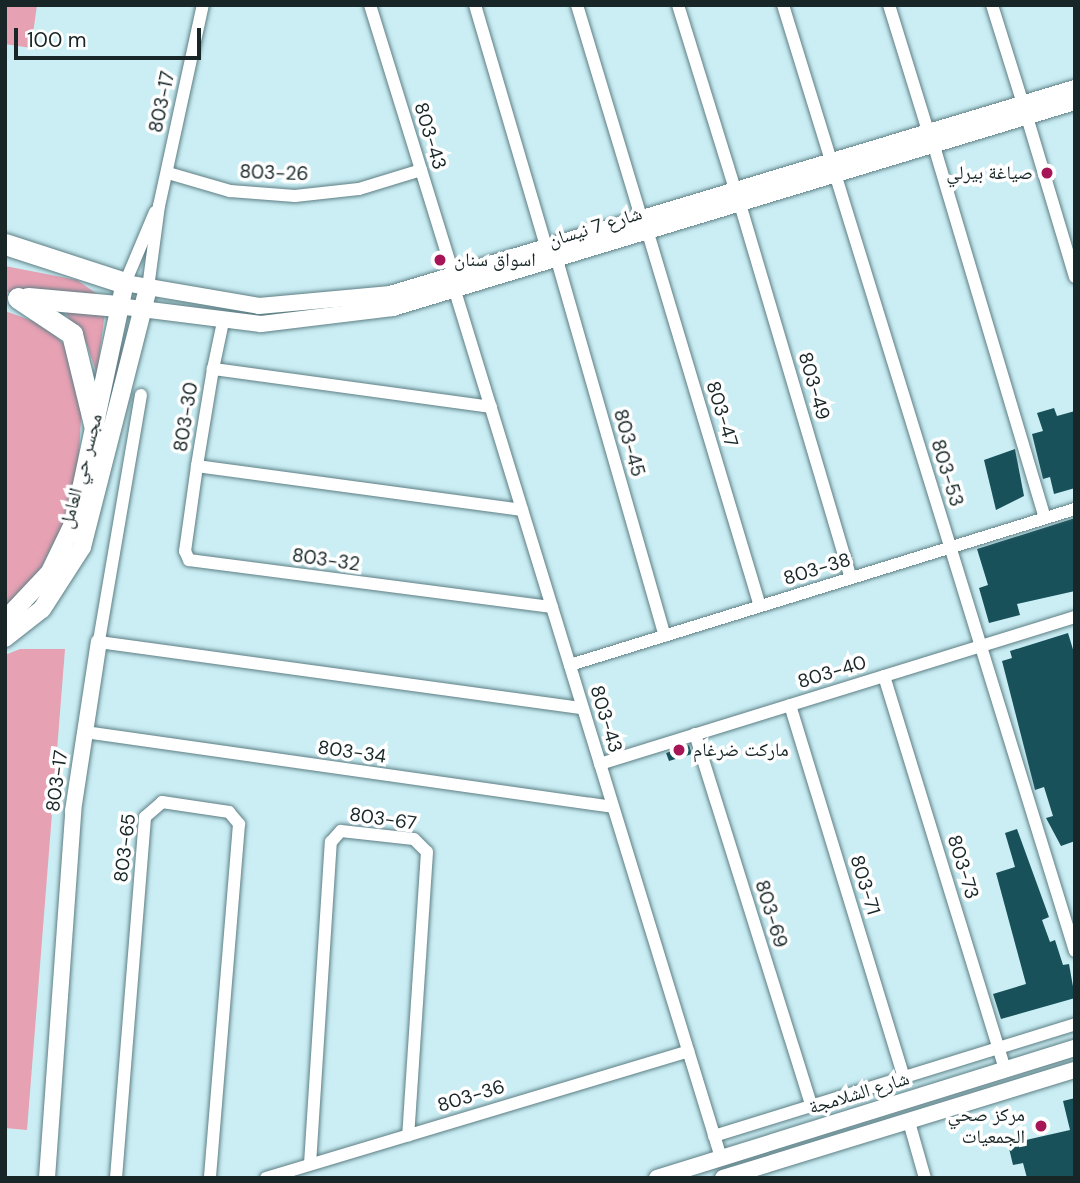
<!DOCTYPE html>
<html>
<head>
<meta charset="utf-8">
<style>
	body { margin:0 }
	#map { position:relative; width:1080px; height:1183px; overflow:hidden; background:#caeef4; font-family:"DM Sans","Noto Naskh Arabic",sans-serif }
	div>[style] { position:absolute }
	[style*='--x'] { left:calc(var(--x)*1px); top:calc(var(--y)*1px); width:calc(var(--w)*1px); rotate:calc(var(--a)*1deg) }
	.green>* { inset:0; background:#e6a1b3 }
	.building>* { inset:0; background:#18515a }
	.roads { filter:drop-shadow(0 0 2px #5d7e84) drop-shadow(0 0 2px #5d7e84) }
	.street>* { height:12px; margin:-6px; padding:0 6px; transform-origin:6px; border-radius:6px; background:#fff }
	.secondary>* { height:16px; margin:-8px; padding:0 8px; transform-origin:8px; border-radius:8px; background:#fff }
	.primary>* { height:18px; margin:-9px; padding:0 9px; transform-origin:9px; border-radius:9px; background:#fff }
	.highway>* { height:21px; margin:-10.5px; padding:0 10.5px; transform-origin:10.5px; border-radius:10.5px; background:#fff }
	.dots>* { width:19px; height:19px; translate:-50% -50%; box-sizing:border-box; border:4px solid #fff; border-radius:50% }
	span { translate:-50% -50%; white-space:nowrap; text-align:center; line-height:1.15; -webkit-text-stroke:7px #fff; paint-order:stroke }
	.street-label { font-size:19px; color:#182628 }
	.poi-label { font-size:19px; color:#182628 }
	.right { translate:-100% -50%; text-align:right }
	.left { translate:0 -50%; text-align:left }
	.frame { position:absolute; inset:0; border:7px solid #182628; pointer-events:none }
	.scale { position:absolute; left:14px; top:28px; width:187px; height:32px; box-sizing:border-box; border:4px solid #182628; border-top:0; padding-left:9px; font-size:21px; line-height:24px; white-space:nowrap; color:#182628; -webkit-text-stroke:5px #fff; paint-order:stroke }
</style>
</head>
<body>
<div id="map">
	<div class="green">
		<i style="clip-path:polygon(5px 5px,37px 5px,31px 48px,5px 44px)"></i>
		<i style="clip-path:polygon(5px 266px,77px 280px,100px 296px,5px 292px)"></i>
		<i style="clip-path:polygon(63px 309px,105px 312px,97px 374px,87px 345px)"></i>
		<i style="clip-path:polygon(5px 311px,47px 326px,68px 349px,82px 405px,78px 467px,65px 522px,37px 575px,5px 612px)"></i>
		<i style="clip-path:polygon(121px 326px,122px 357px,103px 424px)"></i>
		<i style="clip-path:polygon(20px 649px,65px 649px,27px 1130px,5px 1128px,5px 655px)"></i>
	</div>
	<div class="building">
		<i style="clip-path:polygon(1054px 408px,1057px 416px,1075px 411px,1075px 488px,1054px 494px,1050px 477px,1043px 479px,1032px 434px,1043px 431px,1037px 413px)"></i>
		<i style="clip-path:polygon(1015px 449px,1024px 496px,996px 510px,984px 460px)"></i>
		<i style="clip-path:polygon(1075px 518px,1075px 591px,1017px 604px,1020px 615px,989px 623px,979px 588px,988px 585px,977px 549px)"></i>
		<i style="clip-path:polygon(1068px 633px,1075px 656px,1075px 841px,1061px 846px,1046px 818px,1053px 816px,1044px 787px,1035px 790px,1002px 661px,1012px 658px,1010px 651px)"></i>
		<i style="clip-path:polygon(689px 745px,692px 754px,669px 761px,666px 753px)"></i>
		<i style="clip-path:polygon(1017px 829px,1049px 917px,1042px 920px,1050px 942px,1055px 940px,1063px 965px,1069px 964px,1075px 998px,1001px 1019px,993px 994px,1026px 984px,996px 873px,1015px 867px,1005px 833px)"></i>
		<i style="clip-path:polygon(1075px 1098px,1075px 1178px,1027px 1178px,1023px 1163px,1013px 1165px,1008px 1144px,1070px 1130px,1063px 1101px)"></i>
	</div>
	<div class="roads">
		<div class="street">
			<i style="--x:370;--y:5;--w:285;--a:72.8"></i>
			<i style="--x:475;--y:5;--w:254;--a:73.6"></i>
			<i style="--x:577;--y:5;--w:225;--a:73.2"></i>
			<i style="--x:678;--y:5;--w:196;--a:72.8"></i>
			<i style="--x:783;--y:5;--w:990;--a:72.85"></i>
			<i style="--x:889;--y:5;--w:135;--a:72.8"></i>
			<i style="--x:992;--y:5;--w:104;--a:72.6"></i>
			<i style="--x:1027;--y:117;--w:167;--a:73.3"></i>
			<i style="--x:934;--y:146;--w:388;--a:73.4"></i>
			<i style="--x:168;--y:173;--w:65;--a:16.2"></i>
			<i style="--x:230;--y:191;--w:65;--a:4.4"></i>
			<i style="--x:295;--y:196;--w:64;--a:-6.2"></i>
			<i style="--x:359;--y:189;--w:65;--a:-17"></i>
			<i style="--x:740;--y:204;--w:390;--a:73.5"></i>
			<i style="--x:648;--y:233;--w:389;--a:73.3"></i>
			<i style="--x:557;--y:260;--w:391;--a:74"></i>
			<i style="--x:125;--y:283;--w:77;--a:-67.1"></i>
			<i style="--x:148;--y:288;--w:83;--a:-82.4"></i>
			<i style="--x:159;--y:206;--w:206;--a:-77.7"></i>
			<i style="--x:455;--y:291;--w:907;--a:72.94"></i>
			<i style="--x:213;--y:369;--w:48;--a:-78"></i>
			<i style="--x:141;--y:395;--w:251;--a:99.7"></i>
			<i style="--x:99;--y:642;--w:488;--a:7.8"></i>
			<i style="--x:491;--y:407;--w:281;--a:-172.2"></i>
			<i style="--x:213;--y:369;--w:98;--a:99.4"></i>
			<i style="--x:197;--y:466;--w:328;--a:7.7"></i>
			<i style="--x:197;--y:466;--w:86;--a:98"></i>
			<i style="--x:185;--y:551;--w:10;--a:66"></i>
			<i style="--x:189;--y:560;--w:366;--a:7.4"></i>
			<i style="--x:570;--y:665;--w:529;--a:-17.17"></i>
			<i style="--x:884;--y:676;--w:412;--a:72.9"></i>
			<i style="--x:790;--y:705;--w:389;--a:73"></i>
			<i style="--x:85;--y:732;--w:533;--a:8.08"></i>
			<i style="--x:695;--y:734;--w:389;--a:72.6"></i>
			<i style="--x:600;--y:764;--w:497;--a:-17.2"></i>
			<i style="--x:909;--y:1122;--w:58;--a:74.1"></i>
			<i style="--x:714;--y:1136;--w:378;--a:-17.2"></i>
			<i style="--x:310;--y:1164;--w:323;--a:-86.3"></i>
			<i style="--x:331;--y:842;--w:15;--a:-48"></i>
			<i style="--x:341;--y:831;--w:73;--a:6.3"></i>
			<i style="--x:414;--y:839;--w:18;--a:45"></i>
			<i style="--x:427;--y:852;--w:284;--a:93.8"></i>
			<i style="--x:116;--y:1178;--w:362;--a:-85.4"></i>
			<i style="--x:145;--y:817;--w:23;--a:-41"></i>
			<i style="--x:162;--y:802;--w:68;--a:8.5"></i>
			<i style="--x:229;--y:812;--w:16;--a:50"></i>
			<i style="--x:239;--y:824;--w:355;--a:94.7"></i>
			<i style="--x:266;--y:1178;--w:441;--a:-16.7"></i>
		</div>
		<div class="secondary">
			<i style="--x:125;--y:283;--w:136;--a:9.7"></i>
			<i style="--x:259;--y:306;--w:132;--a:-5.2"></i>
			<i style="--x:390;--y:294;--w:715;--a:-16.74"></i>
			<i style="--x:118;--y:306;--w:144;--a:7.2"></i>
			<i style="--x:261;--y:324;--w:133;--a:-6.9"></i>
			<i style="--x:393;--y:308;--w:712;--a:-16.81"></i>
			<i style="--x:47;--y:1178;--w:368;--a:-85.9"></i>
			<i style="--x:73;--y:811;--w:171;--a:-81.3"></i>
			<i style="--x:657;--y:1178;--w:438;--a:-17.3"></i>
			<i style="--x:723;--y:1178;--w:368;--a:-17.1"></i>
		</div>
		<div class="primary">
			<i style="--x:5;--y:620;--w:66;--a:-46.8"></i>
			<i style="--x:50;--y:572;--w:55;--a:-64.4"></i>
			<i style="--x:74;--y:522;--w:244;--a:-78"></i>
			<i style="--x:5;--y:638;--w:47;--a:-38.1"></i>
			<i style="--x:42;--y:609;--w:74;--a:-57.2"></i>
			<i style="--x:82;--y:547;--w:267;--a:-75.7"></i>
		</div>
		<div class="highway">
			<i style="--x:5;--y:244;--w:126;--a:18"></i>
			<i style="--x:18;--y:298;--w:65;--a:33.7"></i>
			<i style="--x:72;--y:334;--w:97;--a:76.3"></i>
			<i style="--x:28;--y:298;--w:90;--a:5.1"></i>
		</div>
	</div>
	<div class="dots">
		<i style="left:1047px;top:173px;background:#a61555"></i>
		<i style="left:440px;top:260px;background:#a61555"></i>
		<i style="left:679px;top:750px;background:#a61555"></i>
		<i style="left:1041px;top:1126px;background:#a61555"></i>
	</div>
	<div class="street-label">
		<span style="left:162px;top:102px;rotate:-78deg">803-17</span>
		<span style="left:430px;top:136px;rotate:73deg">803-43</span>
		<span style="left:274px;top:173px;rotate:2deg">803-26</span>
		<span style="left:595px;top:227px;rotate:-17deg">شارع 7 نيسان</span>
		<span style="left:814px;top:386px;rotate:74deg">803-49</span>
		<span style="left:722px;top:414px;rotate:73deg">803-47</span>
		<span style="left:186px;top:417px;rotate:-81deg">803-30</span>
		<span style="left:629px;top:443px;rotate:74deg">803-45</span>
		<span style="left:81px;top:471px;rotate:-75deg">مجسر حي العامل</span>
		<span style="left:947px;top:473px;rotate:73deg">803-53</span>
		<span style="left:326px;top:560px;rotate:8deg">803-32</span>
		<span style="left:817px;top:569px;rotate:-17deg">803-38</span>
		<span style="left:832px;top:672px;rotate:-17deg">803-40</span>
		<span style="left:606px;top:719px;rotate:73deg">803-43</span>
		<span style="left:352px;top:752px;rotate:8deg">803-34</span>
		<span style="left:57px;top:781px;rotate:-82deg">803-17</span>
		<span style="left:383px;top:819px;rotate:8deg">803-67</span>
		<span style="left:125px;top:848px;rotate:-83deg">803-65</span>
		<span style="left:963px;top:867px;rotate:73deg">803-73</span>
		<span style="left:865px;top:885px;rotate:73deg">803-71</span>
		<span style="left:771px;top:914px;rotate:73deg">803-69</span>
		<span style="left:859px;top:1093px;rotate:-17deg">شارع الشلامجة</span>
		<span style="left:471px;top:1096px;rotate:-17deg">803-36</span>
	</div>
	<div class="poi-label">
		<span class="right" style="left:1033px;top:173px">صياغة بيرلي</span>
		<span class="left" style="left:454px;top:260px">اسواق سنان</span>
		<span class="left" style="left:693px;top:750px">ماركت ضرغام</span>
		<span class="right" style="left:1025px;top:1126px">مركز صحي<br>الجمعيات</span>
	</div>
	<div class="frame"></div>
	<div class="scale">100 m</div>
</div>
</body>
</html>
